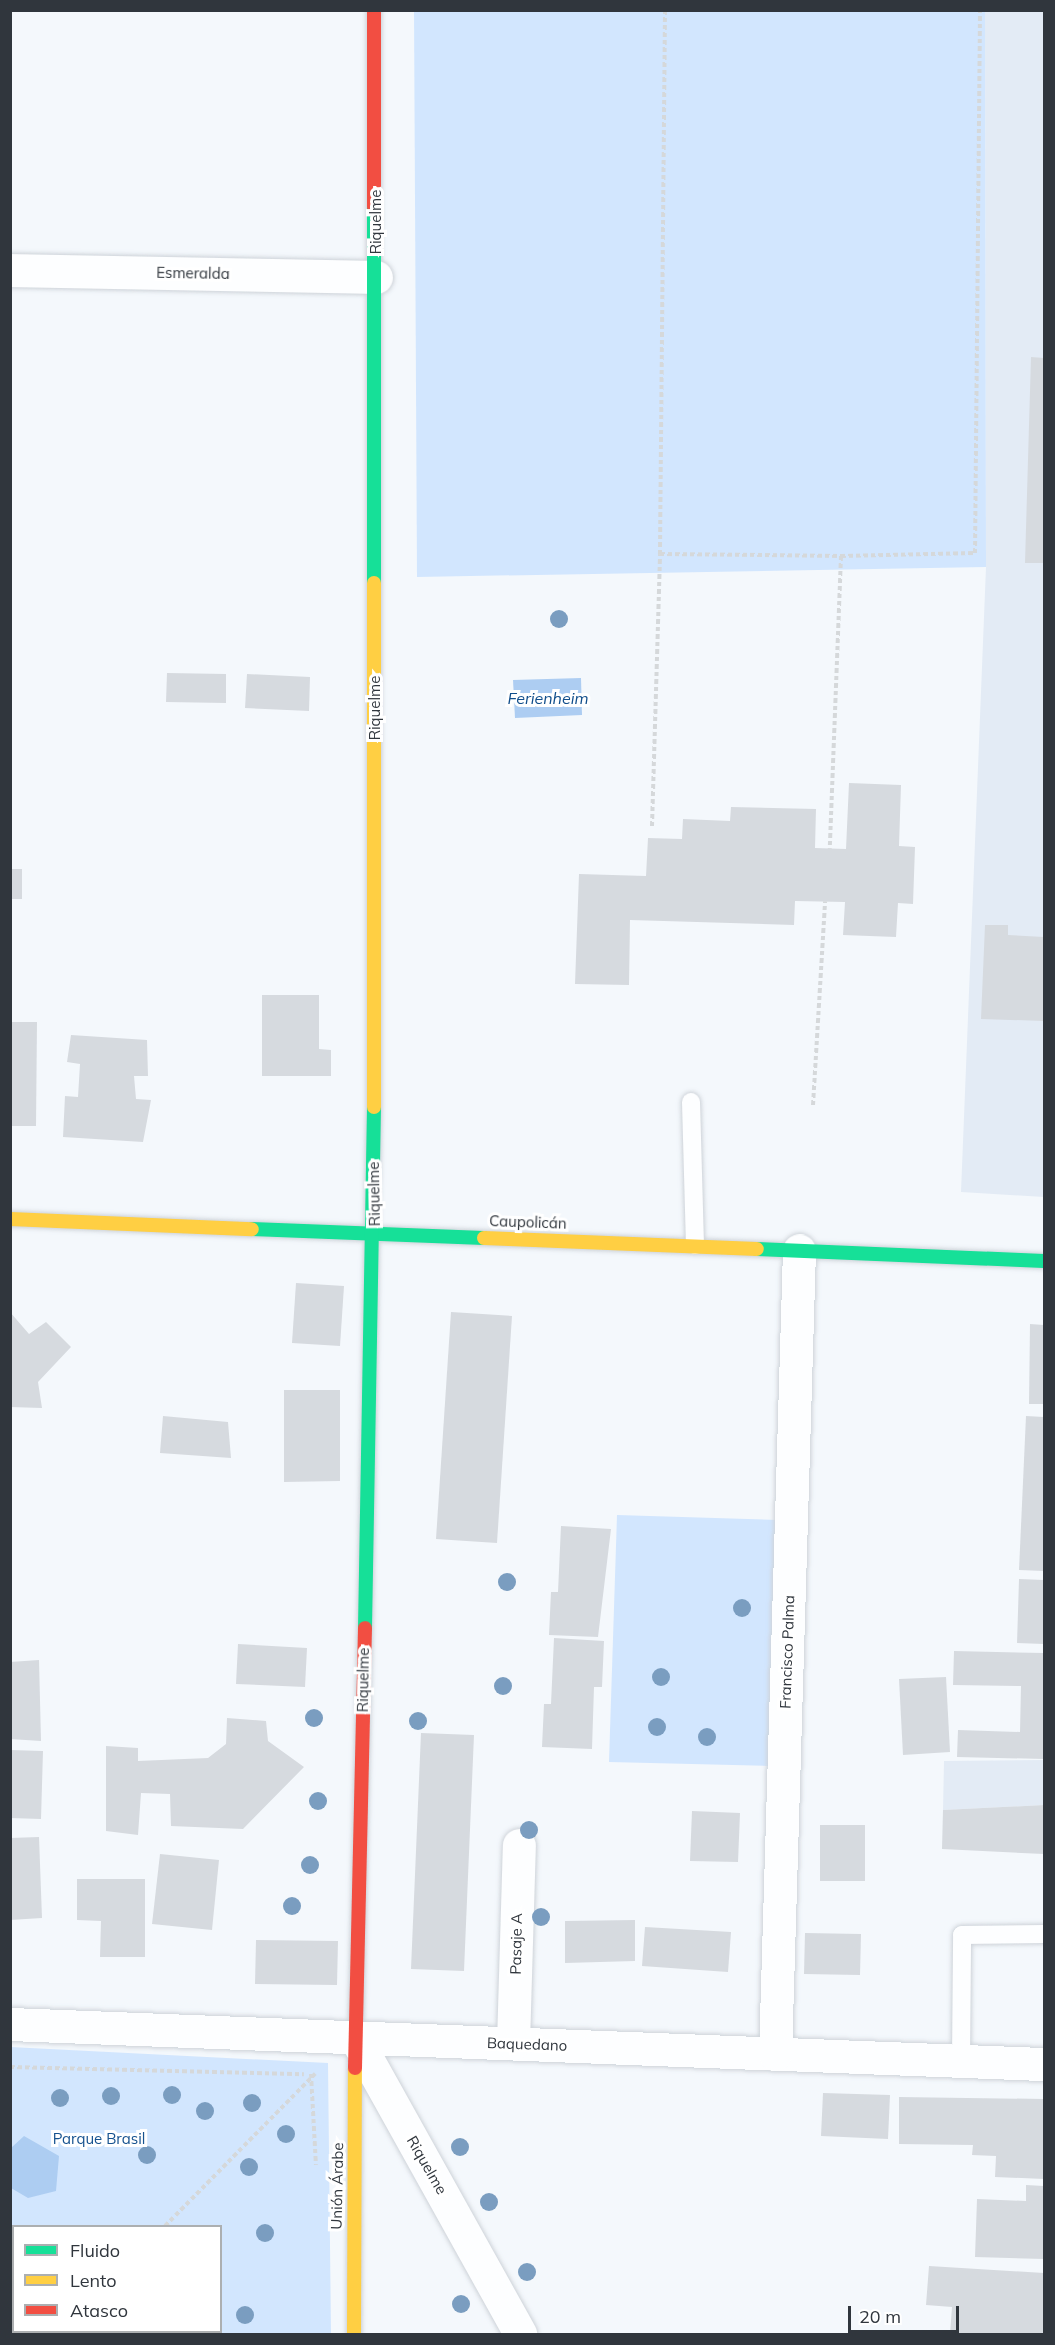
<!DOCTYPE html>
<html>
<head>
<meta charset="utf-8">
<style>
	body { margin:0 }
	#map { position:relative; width:1055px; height:2345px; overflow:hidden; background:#f4f8fc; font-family:Mulish,sans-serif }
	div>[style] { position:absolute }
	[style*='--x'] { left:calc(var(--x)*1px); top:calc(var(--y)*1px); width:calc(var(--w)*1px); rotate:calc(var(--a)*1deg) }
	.built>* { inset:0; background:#e3ebf5 }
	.green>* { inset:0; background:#d2e6fe }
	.water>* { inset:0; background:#adcdf2 }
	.building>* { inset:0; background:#d6dadf }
	.path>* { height:4px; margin-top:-2px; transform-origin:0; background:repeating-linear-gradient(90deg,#d5d8da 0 4.5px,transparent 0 7.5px) }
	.roads { filter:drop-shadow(0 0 2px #ced3d9) drop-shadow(0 0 2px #ced3d9) }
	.lane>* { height:18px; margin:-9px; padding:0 9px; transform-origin:9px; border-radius:9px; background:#fdfeff }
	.street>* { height:33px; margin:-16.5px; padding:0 16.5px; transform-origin:16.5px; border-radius:16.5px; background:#fdfeff }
	.fast>* { height:14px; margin:-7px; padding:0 7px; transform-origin:7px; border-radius:7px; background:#16e098 }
	.slow>* { height:14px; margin:-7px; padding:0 7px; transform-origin:7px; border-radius:7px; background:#ffcf43 }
	.jam>* { height:14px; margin:-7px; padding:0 7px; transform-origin:7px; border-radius:7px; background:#f24e42 }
	.trees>* { width:18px; height:18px; margin:-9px; border-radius:50%; background:#7a9dc0 }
	span { translate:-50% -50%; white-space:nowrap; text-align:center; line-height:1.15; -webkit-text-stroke:6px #fff; paint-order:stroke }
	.street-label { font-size:15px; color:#30363d }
	.park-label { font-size:15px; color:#16528f }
	.water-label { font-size:16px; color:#114e8b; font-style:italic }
	.frame { position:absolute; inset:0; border:12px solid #30363d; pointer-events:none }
	.legend { position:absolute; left:12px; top:2225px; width:210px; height:108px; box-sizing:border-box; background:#fff; border:2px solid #acafb1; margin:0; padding:8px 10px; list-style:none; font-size:18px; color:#30363d }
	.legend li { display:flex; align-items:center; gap:12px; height:30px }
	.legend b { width:30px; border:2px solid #acafb1 }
	.scale { position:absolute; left:848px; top:2306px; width:111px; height:27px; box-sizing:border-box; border:3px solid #30363d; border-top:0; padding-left:8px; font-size:18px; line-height:21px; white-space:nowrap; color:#30363d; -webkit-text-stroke:4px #fff; paint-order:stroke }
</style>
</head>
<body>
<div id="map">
	<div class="built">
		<i style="clip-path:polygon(985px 11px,1044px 11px,1044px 1197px,961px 1192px,986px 567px)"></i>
		<i style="clip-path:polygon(1044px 1760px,1044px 1805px,943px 1810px,944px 1761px)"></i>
	</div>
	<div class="green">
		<i style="clip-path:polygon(414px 11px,985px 11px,986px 567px,417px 577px)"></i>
		<i style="clip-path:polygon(617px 1515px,778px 1520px,771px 1766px,609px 1762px)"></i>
		<i style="clip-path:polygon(evenodd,10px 2047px,328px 2063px,331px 2334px,11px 2334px,10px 2047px,14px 2226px,220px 2226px,220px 2332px,14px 2332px,14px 2226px)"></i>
	</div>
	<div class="water">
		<i style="clip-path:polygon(581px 678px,582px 715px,515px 718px,513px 680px)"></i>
		<i style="clip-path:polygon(24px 2136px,59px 2156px,56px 2191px,28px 2198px,11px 2188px,11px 2148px)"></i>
	</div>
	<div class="building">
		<i style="clip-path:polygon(1031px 357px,1044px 358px,1044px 563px,1025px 563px)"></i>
		<i style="clip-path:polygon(167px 673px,226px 674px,226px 703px,166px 702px)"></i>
		<i style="clip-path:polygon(247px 674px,310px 677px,309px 711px,245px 708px)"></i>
		<i style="clip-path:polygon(849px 783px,901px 785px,899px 846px,915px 847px,913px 904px,898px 903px,896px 937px,843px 935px,845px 902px,795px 901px,794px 925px,630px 920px,629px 985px,575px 984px,579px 874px,646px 876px,648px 838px,682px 839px,683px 819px,730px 821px,731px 807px,816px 809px,815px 848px,846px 849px)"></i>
		<i style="clip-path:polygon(10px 869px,22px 869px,22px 899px,10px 899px)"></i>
		<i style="clip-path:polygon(985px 925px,1008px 925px,1008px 935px,1044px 937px,1044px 1021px,981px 1019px)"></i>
		<i style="clip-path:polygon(262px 995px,319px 995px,319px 1049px,331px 1050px,331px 1076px,262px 1076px)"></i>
		<i style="clip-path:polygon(10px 1022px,37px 1022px,36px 1126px,10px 1126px)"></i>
		<i style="clip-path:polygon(71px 1035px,147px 1040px,148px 1076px,134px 1076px,136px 1099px,151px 1100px,143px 1142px,63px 1137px,65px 1096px,78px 1097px,80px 1064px,67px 1062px)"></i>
		<i style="clip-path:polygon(296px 1283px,344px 1286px,340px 1346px,292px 1343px)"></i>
		<i style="clip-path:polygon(10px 1312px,29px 1334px,46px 1322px,71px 1347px,38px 1382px,42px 1408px,10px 1407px)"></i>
		<i style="clip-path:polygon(451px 1312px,512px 1316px,497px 1543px,436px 1539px)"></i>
		<i style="clip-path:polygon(1030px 1324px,1044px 1325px,1044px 1404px,1029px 1404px)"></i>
		<i style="clip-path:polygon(284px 1390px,340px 1390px,340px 1481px,284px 1482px)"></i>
		<i style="clip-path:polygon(163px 1416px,228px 1422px,231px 1458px,160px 1453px)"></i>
		<i style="clip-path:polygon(1026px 1416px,1044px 1417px,1044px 1571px,1019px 1570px)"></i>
		<i style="clip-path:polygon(561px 1526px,611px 1529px,598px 1637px,549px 1635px,551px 1592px,558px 1592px)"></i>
		<i style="clip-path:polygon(1019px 1579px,1044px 1580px,1044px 1644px,1017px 1643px)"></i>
		<i style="clip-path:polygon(554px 1638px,604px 1641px,602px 1687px,594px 1687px,592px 1749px,542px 1747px,544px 1704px,551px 1704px)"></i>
		<i style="clip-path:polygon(238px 1644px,307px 1648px,305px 1687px,236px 1684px)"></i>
		<i style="clip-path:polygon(954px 1651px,1044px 1653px,1044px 1759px,957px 1757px,958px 1730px,1020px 1732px,1021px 1686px,953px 1685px)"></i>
		<i style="clip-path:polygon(39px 1660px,41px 1741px,10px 1739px,10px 1662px)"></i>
		<i style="clip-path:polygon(946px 1677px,950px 1752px,903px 1755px,899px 1679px)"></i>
		<i style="clip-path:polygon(227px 1718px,266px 1721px,268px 1741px,304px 1767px,243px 1829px,171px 1826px,170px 1794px,141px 1793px,138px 1835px,106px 1831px,106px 1746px,138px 1748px,138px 1761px,208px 1758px,226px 1744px)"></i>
		<i style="clip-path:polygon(421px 1733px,474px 1735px,464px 1971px,411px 1969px)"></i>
		<i style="clip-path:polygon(10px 1750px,43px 1751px,41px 1819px,10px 1818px)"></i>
		<i style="clip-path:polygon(1044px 1805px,1044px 1854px,942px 1849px,943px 1810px)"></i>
		<i style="clip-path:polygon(692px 1811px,740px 1813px,738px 1862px,690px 1861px)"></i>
		<i style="clip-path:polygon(820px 1825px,865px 1825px,865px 1881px,820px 1881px)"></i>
		<i style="clip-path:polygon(39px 1837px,42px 1918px,10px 1920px,10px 1838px)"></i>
		<i style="clip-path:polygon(160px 1854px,219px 1860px,212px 1930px,152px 1924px)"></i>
		<i style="clip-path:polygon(77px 1879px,145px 1879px,145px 1957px,100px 1957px,101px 1921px,77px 1920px)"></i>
		<i style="clip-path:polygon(635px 1920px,635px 1961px,565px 1963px,565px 1921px)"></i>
		<i style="clip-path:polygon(645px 1927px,731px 1932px,728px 1972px,642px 1966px)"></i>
		<i style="clip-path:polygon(805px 1933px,861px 1934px,860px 1975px,804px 1974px)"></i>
		<i style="clip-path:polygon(256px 1940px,338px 1941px,337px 1985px,255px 1984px)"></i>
		<i style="clip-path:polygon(823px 2093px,890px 2095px,888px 2139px,821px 2136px)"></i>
		<i style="clip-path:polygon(899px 2097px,1044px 2099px,1044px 2179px,995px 2177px,996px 2156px,972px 2155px,973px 2145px,899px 2144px)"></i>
		<i style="clip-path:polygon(1026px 2185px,1044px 2186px,1044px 2259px,975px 2257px,977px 2199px,1026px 2201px)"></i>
		<i style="clip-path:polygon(929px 2266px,1044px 2273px,1044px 2334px,950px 2334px,952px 2307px,926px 2305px)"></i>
	</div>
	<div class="path">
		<i style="--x:665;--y:10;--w:544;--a:90.53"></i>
		<i style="--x:660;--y:554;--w:181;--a:0.6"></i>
		<i style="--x:841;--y:556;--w:293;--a:92.2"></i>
		<i style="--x:841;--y:556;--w:134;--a:-1.3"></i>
		<i style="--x:975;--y:553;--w:543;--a:-89.47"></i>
		<i style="--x:652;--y:826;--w:272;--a:-88.3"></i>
		<i style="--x:813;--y:1105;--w:204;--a:-86.6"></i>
		<i style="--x:10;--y:2067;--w:294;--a:1.4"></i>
		<i style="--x:311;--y:2074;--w:91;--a:86.9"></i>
		<i style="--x:165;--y:2226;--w:214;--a:-45.4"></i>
		<i style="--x:10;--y:2280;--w:4;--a:0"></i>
		<i style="--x:93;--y:2332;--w:4;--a:34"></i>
	</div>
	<div class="roads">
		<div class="lane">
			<i style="--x:691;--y:1102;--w:143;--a:88.4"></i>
			<i style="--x:961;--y:2061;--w:126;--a:-89.5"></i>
			<i style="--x:962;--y:1935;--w:82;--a:-0.7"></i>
		</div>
		<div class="street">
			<i style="--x:10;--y:270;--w:366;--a:1.1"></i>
			<i style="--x:10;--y:2024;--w:1035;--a:2.22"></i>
			<i style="--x:355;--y:2037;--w:340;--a:60.9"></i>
			<i style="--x:513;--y:2043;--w:198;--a:-88.3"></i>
			<i style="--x:775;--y:2054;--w:804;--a:-88.29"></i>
		</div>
		<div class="fast">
			<i style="--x:374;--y:207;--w:376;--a:90"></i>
			<i style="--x:252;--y:1229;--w:232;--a:2.2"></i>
			<i style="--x:757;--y:1249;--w:287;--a:2.4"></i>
			<i style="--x:365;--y:1628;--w:521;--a:-89.01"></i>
		</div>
		<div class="slow">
			<i style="--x:374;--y:583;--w:524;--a:90"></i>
			<i style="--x:10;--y:1219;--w:242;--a:2.4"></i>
			<i style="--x:484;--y:1238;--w:273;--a:2.3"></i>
			<i style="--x:354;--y:2334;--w:266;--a:-89.8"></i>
		</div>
		<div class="jam">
			<i style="--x:374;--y:10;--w:197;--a:90"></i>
			<i style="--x:355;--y:2068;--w:440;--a:-88.7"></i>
		</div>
	</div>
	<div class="trees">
		<i style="left:559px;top:619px"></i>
		<i style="left:507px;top:1582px"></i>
		<i style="left:742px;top:1608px"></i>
		<i style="left:661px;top:1677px"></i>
		<i style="left:503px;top:1686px"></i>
		<i style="left:314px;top:1718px"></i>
		<i style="left:418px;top:1721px"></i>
		<i style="left:657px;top:1727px"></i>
		<i style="left:707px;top:1737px"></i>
		<i style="left:318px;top:1801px"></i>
		<i style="left:529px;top:1830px"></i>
		<i style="left:310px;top:1865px"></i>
		<i style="left:292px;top:1906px"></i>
		<i style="left:541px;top:1917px"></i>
		<i style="left:172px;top:2095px"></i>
		<i style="left:111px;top:2096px"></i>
		<i style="left:60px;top:2098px"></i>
		<i style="left:252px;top:2103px"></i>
		<i style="left:205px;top:2111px"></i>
		<i style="left:286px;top:2134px"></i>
		<i style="left:460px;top:2147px"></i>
		<i style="left:147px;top:2155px"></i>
		<i style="left:249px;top:2167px"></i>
		<i style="left:489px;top:2202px"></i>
		<i style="left:265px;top:2233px"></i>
		<i style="left:527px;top:2272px"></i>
		<i style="left:461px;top:2304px"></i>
		<i style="left:245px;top:2315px"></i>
	</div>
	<div class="street-label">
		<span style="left:376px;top:222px;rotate:-90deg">Riquelme</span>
		<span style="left:193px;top:273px;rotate:1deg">Esmeralda</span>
		<span style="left:375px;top:708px;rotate:-90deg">Riquelme</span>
		<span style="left:374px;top:1194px;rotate:-91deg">Riquelme</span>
		<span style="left:528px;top:1222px;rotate:2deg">Caupolicán</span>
		<span style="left:787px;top:1652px;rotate:-88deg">Francisco Palma</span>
		<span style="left:363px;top:1680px;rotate:-89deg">Riquelme</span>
		<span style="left:516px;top:1944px;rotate:-89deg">Pasaje A</span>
		<span style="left:527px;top:2044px;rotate:2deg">Baquedano</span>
		<span style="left:427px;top:2165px;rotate:60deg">Riquelme</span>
		<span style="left:337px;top:2186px;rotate:-89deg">Unión Árabe</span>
	</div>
	<div class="park-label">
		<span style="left:99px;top:2139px">Parque Brasil</span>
	</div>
	<div class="water-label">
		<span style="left:548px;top:698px">Ferienheim</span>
	</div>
	<div class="frame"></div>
	<ul class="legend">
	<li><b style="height:8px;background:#16e098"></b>Fluido</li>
	<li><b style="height:8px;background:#ffcf43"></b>Lento</li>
	<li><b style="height:8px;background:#f24e42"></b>Atasco</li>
	</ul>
	<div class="scale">20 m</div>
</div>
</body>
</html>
